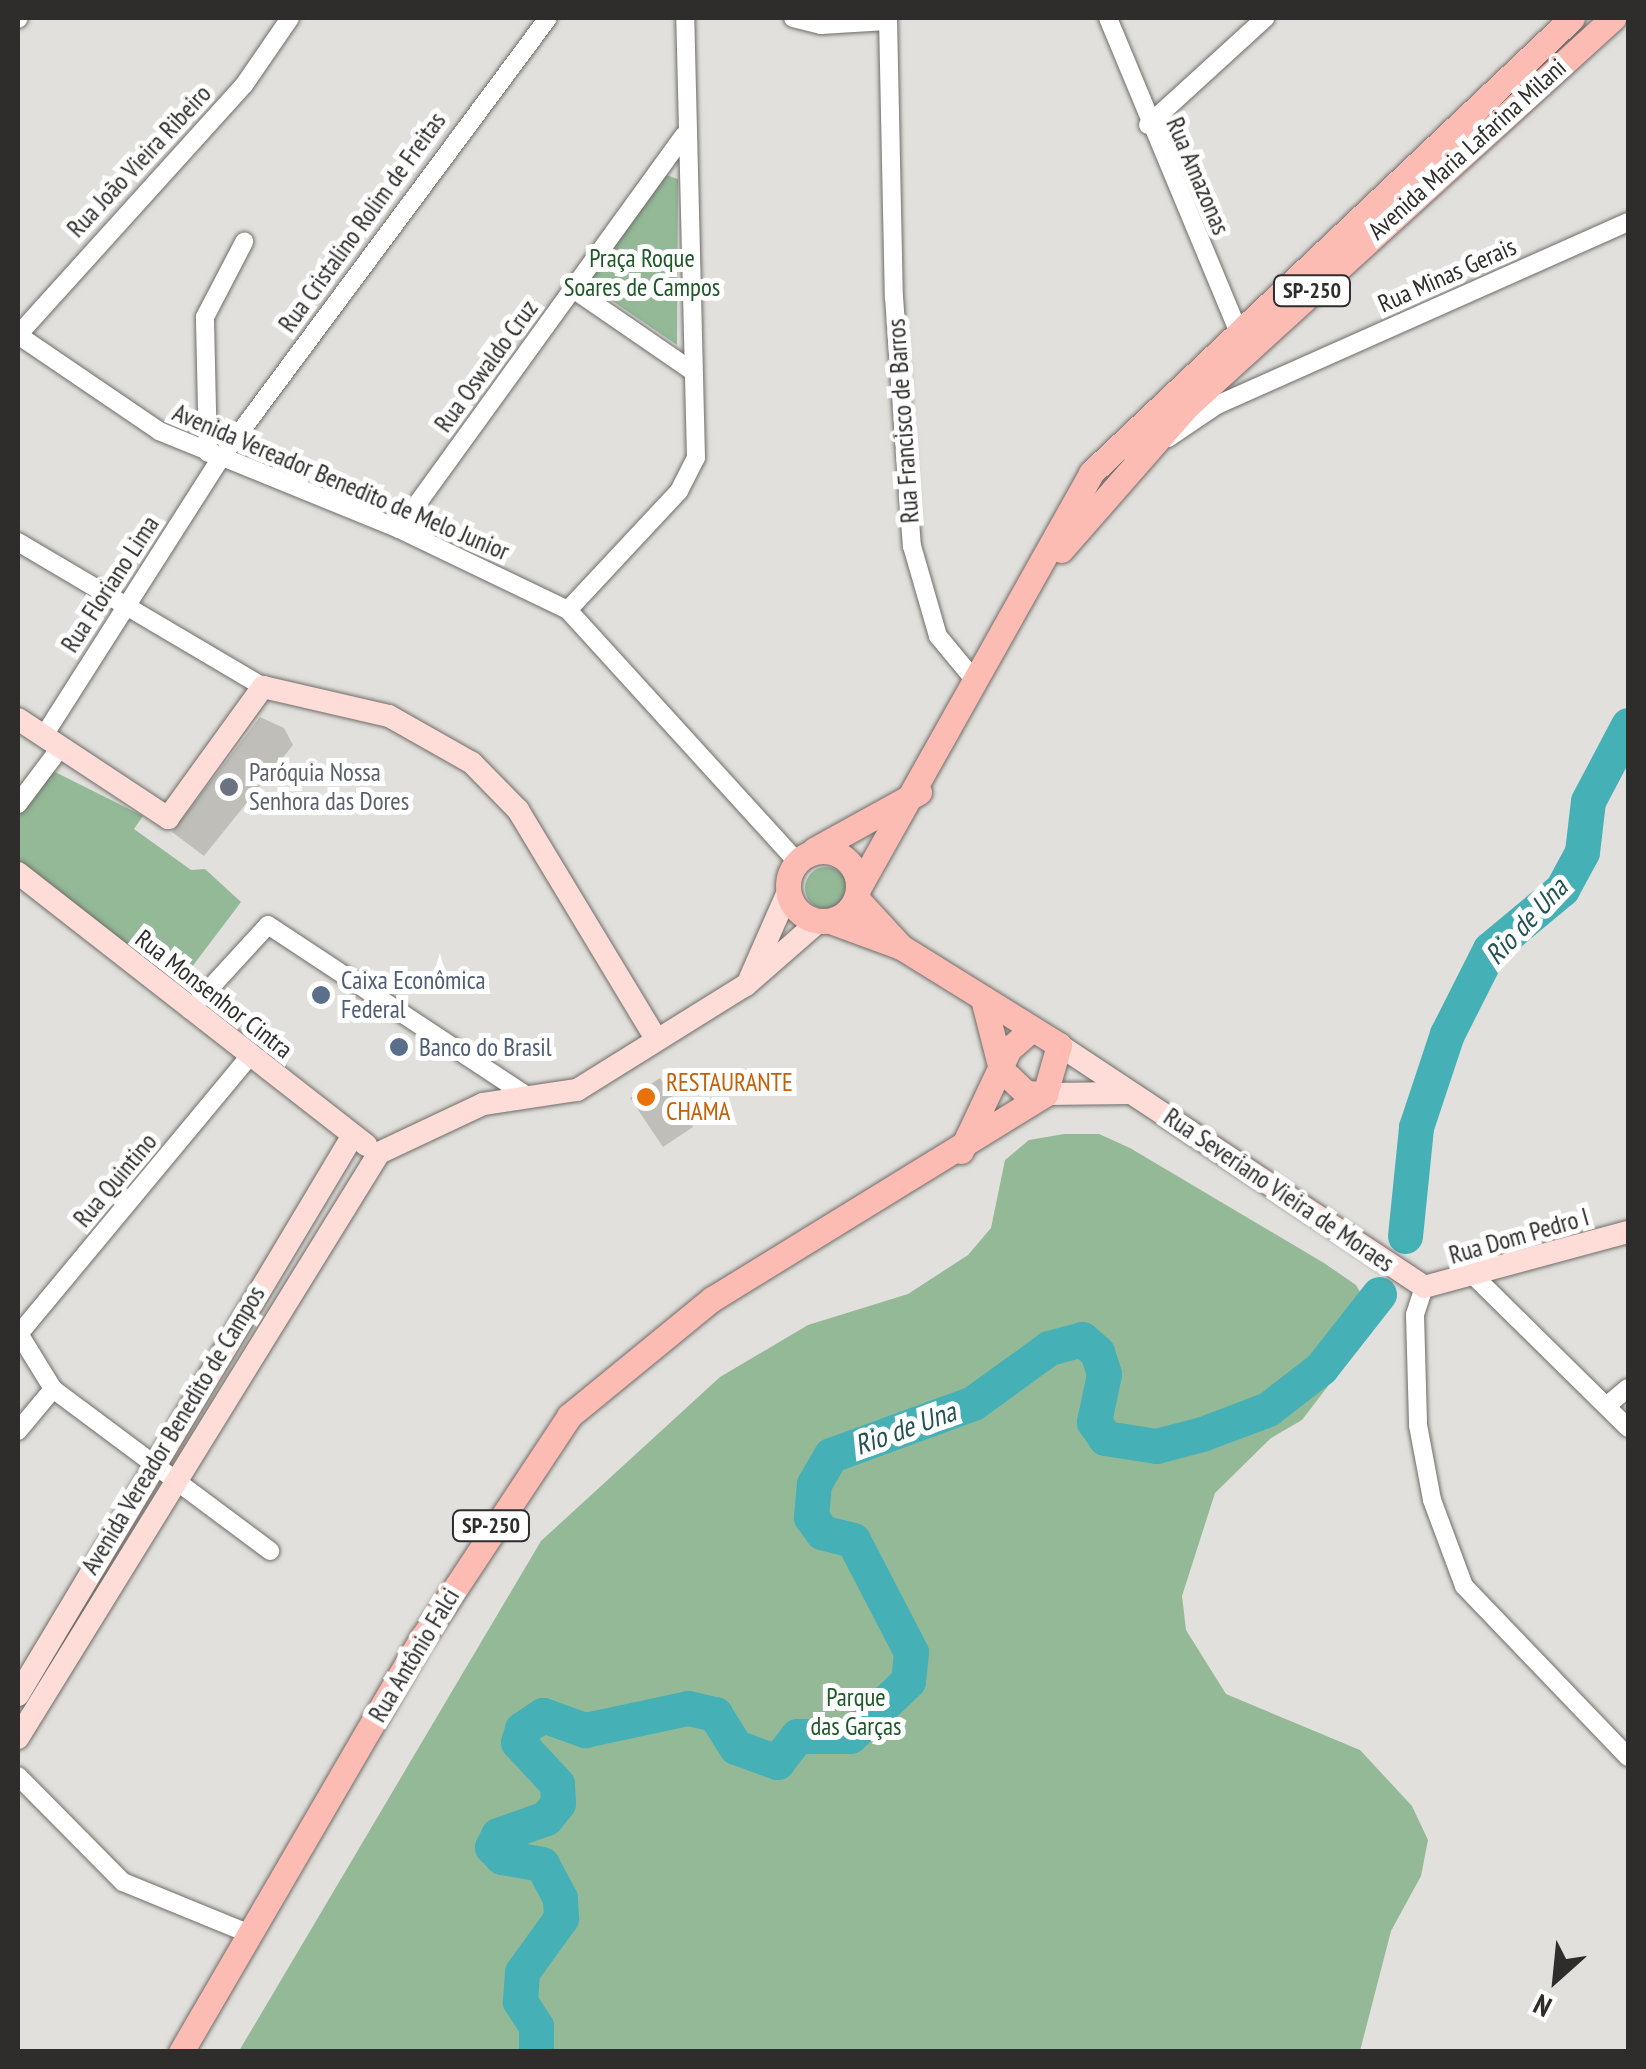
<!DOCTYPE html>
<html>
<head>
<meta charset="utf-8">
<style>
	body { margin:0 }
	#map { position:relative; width:1646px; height:2069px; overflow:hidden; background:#e2e0dc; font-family:"PT Sans Narrow",sans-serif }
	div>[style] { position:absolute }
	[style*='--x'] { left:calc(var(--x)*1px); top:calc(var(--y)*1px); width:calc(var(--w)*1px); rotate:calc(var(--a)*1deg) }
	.green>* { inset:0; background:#94b997 }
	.round { border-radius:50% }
	.river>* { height:35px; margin:-17.5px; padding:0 17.5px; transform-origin:17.5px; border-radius:17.5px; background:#46b0b7 }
	.building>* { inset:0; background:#bfbeb9 }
	.roads { filter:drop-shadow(0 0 2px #6e6d68) drop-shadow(0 0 2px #6e6d68) }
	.street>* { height:18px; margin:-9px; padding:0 9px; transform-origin:9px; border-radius:9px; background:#fff }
	.secondary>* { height:22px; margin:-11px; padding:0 11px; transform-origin:11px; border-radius:11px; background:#feddd9 }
	.primary>* { height:25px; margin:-12.5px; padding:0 12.5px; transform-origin:12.5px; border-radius:12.5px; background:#fcbbb3 }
	.primary>.ring { margin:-12.5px; padding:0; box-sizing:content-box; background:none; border:25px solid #fcbbb3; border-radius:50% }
	.dots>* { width:28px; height:28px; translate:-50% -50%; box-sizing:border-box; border:5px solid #fff; border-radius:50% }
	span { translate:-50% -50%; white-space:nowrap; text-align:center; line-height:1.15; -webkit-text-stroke:10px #fff; paint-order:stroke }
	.shield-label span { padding:2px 8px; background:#fff; border:2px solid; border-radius:8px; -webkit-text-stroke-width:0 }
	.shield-label { font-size:22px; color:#2e2d2c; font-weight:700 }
	.street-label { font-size:25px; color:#2e2d2c }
	.park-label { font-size:25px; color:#1d5928 }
	.worship-label { font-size:25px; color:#5b616d }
	.left { translate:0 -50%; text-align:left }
	.service-label { font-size:25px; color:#4e5e75 }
	.food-label { font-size:25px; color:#c56008 }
	.water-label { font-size:28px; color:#235154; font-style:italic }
	.frame { position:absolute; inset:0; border:20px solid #2e2d2c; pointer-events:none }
	.north { position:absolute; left:1506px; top:1929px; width:100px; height:100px; -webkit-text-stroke:8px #fff; paint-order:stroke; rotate:207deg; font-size:28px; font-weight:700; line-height:40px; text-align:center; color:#2e2d2c }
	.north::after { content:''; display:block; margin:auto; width:35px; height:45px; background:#2e2d2c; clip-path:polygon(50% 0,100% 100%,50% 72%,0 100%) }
</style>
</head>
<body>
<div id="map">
	<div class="green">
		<i style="clip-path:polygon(666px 175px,678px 179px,677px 345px,586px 283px)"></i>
		<i style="clip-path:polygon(53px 771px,143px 816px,134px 829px,191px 870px,205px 869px,241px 902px,176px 988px,18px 867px,18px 816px)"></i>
		<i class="round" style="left:805px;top:867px;width:42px;height:42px"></i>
		<i style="clip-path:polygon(1064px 1134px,1099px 1134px,1130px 1148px,1324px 1263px,1356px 1285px,1377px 1322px,1302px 1420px,1271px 1438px,1215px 1493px,1182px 1596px,1186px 1630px,1226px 1694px,1360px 1750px,1412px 1806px,1428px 1840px,1421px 1876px,1391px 1931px,1360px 2051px,239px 2051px,541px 1541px,720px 1377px,808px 1325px,908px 1294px,968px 1255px,991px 1228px,1005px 1160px,1029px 1140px)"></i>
	</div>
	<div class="river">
		<i style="--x:1405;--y:1236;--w:110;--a:-84.2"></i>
		<i style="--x:1416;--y:1127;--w:98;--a:-71.6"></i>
		<i style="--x:1447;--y:1034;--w:95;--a:-63.2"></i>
		<i style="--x:1490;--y:949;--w:94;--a:-39.8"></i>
		<i style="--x:1562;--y:889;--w:42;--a:-61.6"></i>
		<i style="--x:1582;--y:852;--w:51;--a:-83.3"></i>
		<i style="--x:1588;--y:801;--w:86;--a:-62.2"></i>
		<i style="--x:536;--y:2052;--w:26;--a:-90"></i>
		<i style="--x:536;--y:2026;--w:30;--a:-123"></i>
		<i style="--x:520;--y:2001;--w:29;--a:-86"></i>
		<i style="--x:522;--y:1972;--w:67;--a:-54.2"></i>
		<i style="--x:561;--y:1918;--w:20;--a:-93"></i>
		<i style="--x:560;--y:1898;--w:38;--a:-118"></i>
		<i style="--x:542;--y:1864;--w:41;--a:-170.1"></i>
		<i style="--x:502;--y:1857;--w:14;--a:-135"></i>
		<i style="--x:492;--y:1847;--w:13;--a:-63"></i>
		<i style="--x:498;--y:1835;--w:51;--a:-19.5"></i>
		<i style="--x:546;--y:1818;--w:19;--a:-51"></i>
		<i style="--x:558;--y:1803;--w:19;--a:-93"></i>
		<i style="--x:557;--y:1784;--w:57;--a:-132.9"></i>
		<i style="--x:518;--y:1742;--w:14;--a:-73"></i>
		<i style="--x:522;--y:1729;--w:25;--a:-34"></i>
		<i style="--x:543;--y:1715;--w:45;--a:19.7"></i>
		<i style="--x:585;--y:1730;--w:105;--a:-12.1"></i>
		<i style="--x:688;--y:1708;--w:28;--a:13"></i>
		<i style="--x:715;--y:1714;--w:39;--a:58"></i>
		<i style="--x:736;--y:1747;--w:44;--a:20.1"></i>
		<i style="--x:777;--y:1762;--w:33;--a:-52"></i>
		<i style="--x:797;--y:1736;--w:53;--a:0"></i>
		<i style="--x:850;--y:1736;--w:80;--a:-43.5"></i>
		<i style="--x:908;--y:1681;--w:29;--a:-84"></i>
		<i style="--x:911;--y:1652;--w:126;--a:-117.4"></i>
		<i style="--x:853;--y:1540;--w:32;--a:-166"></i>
		<i style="--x:822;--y:1532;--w:19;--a:-126"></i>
		<i style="--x:811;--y:1517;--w:33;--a:-85"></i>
		<i style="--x:814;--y:1484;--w:34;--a:-60"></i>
		<i style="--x:831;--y:1455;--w:151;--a:-20.1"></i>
		<i style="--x:973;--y:1403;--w:94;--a:-35.9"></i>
		<i style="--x:1049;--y:1348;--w:34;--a:-15"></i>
		<i style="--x:1082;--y:1339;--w:20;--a:41"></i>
		<i style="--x:1097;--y:1352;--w:23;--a:72"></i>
		<i style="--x:1104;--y:1374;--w:49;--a:101.8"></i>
		<i style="--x:1094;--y:1422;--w:19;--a:55"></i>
		<i style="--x:1105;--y:1438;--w:52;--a:8.9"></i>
		<i style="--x:1156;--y:1446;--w:48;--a:-14.6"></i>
		<i style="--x:1202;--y:1434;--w:71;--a:-20.7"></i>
		<i style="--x:1268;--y:1409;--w:67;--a:-37.7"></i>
		<i style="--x:1321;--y:1368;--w:94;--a:-51.9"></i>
	</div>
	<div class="building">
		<i style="clip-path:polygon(260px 717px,284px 728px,293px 745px,204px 856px,172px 832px)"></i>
		<i style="clip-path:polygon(660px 1078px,693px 1127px,663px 1147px,630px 1098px)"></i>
	</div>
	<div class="roads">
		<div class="street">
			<i style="--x:793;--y:18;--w:29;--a:14"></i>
			<i style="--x:821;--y:25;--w:66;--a:-3.5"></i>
			<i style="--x:888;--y:18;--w:279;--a:88.8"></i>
			<i style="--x:894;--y:297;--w:250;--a:85.9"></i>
			<i style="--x:912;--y:546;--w:94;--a:73.9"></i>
			<i style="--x:938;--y:636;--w:61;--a:50.3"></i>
			<i style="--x:1108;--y:18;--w:349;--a:67.4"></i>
			<i style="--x:18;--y:19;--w:1;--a:-45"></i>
			<i style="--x:1148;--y:125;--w:159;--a:-42.4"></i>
			<i style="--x:573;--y:289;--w:143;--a:34.5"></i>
			<i style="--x:18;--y:335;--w:171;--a:34.2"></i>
			<i style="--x:159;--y:431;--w:259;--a:22.2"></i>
			<i style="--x:399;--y:529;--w:187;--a:25.6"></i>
			<i style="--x:568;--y:610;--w:339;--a:47.7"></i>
			<i style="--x:18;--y:335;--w:337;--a:-47.9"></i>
			<i style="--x:244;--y:85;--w:81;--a:-55.5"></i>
			<i style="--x:1168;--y:438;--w:59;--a:-34"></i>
			<i style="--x:1217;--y:405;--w:450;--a:-24"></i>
			<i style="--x:208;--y:453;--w:136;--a:-91.3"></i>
			<i style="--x:205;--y:317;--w:85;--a:-62.5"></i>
			<i style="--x:399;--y:529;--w:486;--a:-54.1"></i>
			<i style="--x:18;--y:542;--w:285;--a:30.6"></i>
			<i style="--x:568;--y:610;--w:163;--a:-47"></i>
			<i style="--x:679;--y:491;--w:37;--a:-63"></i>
			<i style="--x:696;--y:458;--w:440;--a:-91.4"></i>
			<i style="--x:43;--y:737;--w:331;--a:-57.5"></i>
			<i style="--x:221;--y:458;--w:548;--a:-53.38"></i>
			<i style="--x:18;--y:804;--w:70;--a:-53.1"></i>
			<i style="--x:190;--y:1010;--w:115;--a:-47.5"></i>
			<i style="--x:268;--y:925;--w:305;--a:33.4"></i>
			<i style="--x:1475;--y:1277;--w:215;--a:44.6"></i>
			<i style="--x:1424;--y:1287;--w:29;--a:108"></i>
			<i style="--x:1415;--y:1315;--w:110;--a:88.4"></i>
			<i style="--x:1418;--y:1425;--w:76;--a:79.4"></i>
			<i style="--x:1432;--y:1500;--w:92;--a:69.6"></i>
			<i style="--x:1464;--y:1586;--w:237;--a:46.2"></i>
			<i style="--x:18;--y:1332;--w:67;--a:58.4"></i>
			<i style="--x:53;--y:1389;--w:271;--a:36.7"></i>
			<i style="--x:19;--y:1334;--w:360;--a:-50.3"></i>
			<i style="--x:1610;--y:1403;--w:23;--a:-40"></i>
			<i style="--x:18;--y:1431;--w:55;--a:-50.2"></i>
			<i style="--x:18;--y:1776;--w:149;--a:45.3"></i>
			<i style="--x:123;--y:1882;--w:137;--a:22.3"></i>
		</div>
		<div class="secondary">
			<i style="--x:18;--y:719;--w:180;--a:33.4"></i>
			<i style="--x:168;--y:818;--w:162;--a:-54.1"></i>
			<i style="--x:263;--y:687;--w:129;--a:13"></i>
			<i style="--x:389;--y:716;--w:95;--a:29.5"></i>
			<i style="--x:472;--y:763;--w:66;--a:45.6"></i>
			<i style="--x:518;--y:810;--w:267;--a:58.9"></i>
			<i style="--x:18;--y:873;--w:442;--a:38"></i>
			<i style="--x:750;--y:978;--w:92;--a:-66.2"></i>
			<i style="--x:1059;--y:1045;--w:438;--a:33.5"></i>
			<i style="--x:1424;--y:1287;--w:211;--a:-15.1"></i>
			<i style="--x:1045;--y:1094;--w:85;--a:-0.7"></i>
			<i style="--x:379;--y:1153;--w:115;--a:-25.2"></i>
			<i style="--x:483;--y:1104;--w:95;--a:-8.5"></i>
			<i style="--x:577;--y:1090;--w:199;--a:-31.9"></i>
			<i style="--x:746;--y:985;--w:97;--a:-41.2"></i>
			<i style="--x:18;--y:1695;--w:650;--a:-59.1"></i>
			<i style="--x:18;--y:1738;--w:687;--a:-58.32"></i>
		</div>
		<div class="primary">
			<i style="--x:1061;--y:550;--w:190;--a:-48.8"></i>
			<i style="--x:1186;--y:407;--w:578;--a:-42.33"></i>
			<i style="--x:814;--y:850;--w:120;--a:-28.9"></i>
			<i class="ring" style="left:788px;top:851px;width:45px;height:45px"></i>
			<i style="--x:859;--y:887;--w:475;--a:-60.7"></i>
			<i style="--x:1091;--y:473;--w:662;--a:-43.41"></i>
			<i style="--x:856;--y:898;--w:67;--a:47.4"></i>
			<i style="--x:983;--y:999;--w:72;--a:75.6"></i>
			<i style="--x:1001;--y:1069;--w:35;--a:44"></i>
			<i style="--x:1026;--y:1093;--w:19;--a:3"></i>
			<i style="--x:961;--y:1151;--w:113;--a:-64.8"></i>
			<i style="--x:1009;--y:1049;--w:30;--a:-41"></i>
			<i style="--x:181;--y:2052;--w:480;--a:-59.8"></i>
			<i style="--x:423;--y:1637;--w:265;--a:-56.5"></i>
			<i style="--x:569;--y:1416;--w:185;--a:-39.3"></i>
			<i style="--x:712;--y:1299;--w:391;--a:-31.6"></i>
			<i style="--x:1045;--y:1094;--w:51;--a:-74.1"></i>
			<i style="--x:1059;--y:1045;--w:186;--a:-148.2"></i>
			<i style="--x:901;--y:947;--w:76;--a:-159.9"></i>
		</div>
	</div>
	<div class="dots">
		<i style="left:229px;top:787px;background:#6b7280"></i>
		<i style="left:321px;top:995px;background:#5c6f8a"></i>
		<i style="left:399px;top:1047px;background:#5c6f8a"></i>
		<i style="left:646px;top:1097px;background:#e8710a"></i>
	</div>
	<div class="shield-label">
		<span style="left:1312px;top:291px">SP-250</span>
		<span style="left:491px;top:1526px">SP-250</span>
	</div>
	<div class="street-label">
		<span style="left:1467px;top:149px;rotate:-42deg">Avenida Maria Lafarina Milani</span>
		<span style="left:139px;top:161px;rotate:-47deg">Rua João Vieira Ribeiro</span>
		<span style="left:1198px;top:176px;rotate:67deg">Rua Amazonas</span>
		<span style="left:362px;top:222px;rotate:-54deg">Rua Cristalino Rolim de Freitas</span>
		<span style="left:1447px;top:275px;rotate:-24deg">Rua Minas Gerais</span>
		<span style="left:486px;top:366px;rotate:-54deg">Rua Oswaldo Cruz</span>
		<span style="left:903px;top:421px;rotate:-94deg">Rua Francisco de Barros</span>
		<span style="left:341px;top:482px;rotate:23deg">Avenida Vereador Benedito de Melo Junior</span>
		<span style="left:110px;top:584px;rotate:-57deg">Rua Floriano Lima</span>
		<span style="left:214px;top:994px;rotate:38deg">Rua Monsenhor Cintra</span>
		<span style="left:115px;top:1180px;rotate:-50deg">Rua Quintino</span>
		<span style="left:1279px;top:1190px;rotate:34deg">Rua Severiano Vieira de Moraes</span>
		<span style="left:1519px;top:1236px;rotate:-16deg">Rua Dom Pedro I</span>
		<span style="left:173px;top:1430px;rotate:-59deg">Avenida Vereador Benedito de Campos</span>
		<span style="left:414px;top:1655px;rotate:-59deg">Rua Antônio Falci</span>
	</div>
	<div class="park-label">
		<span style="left:642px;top:273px">Praça Roque<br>Soares de Campos</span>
		<span style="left:856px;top:1712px">Parque<br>das Garças</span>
	</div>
	<div class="worship-label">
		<span class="left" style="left:249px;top:787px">Paróquia Nossa<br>Senhora das Dores</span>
	</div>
	<div class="service-label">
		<span class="left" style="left:341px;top:995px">Caixa Econômica<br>Federal</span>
		<span class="left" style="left:419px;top:1047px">Banco do Brasil</span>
	</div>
	<div class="food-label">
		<span class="left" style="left:666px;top:1097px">RESTAURANTE<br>CHAMA</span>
	</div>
	<div class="water-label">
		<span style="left:1526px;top:921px;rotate:-47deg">Rio de Una</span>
		<span style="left:905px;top:1428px;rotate:-20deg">Rio de Una</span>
	</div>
	<div class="frame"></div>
	<div class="north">N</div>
</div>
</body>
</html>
